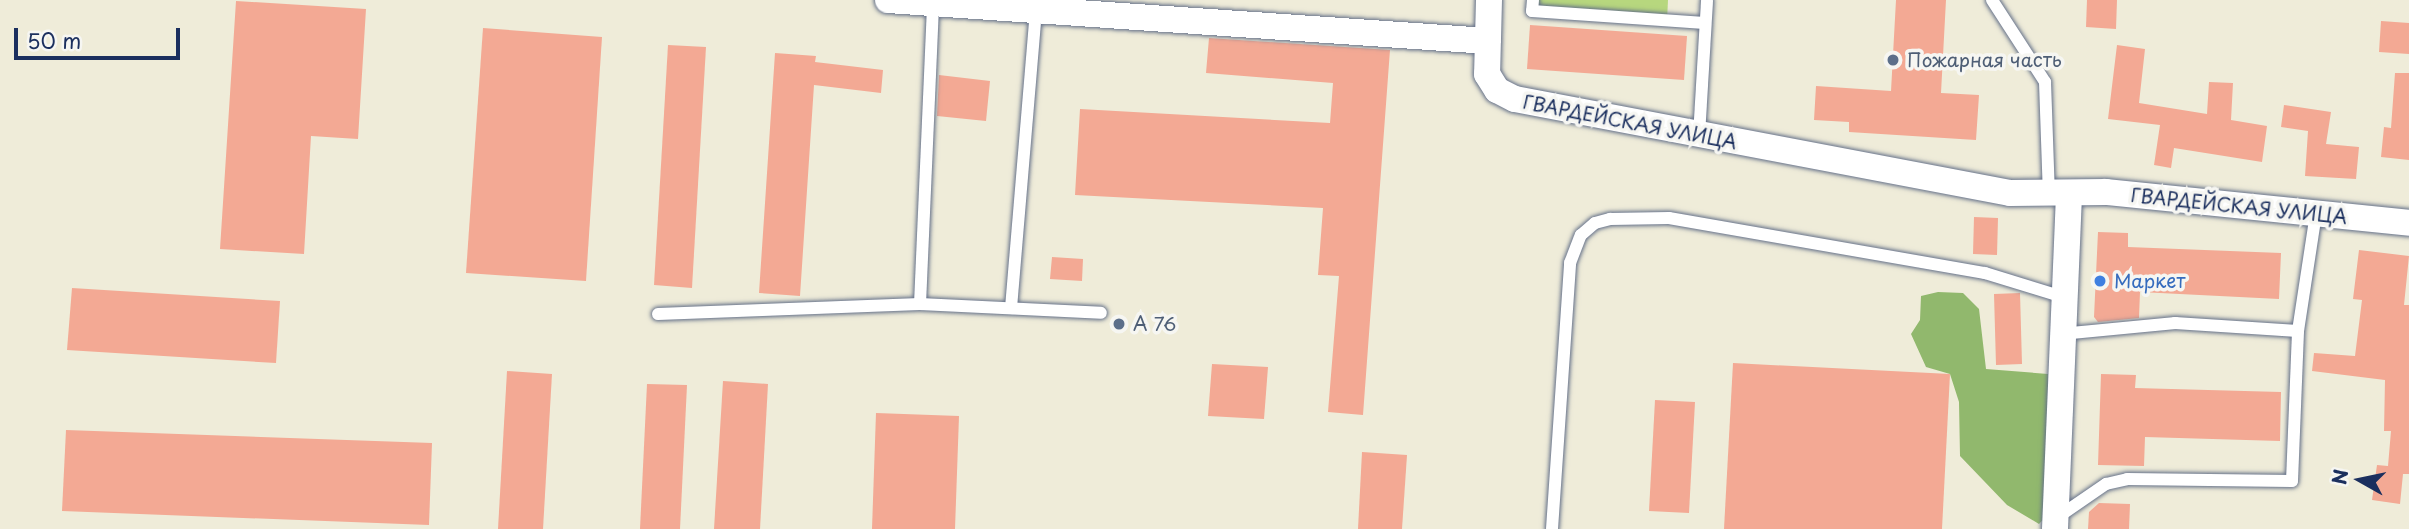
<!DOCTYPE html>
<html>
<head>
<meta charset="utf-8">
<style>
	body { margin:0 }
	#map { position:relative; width:2409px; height:529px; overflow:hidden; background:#efecd9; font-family:"Playpen Sans",sans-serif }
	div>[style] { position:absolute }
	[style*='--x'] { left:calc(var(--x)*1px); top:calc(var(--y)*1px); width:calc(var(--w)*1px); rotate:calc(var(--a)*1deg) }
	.green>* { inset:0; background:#b7d77e }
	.forest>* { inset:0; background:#91b86d }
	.building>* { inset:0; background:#f3a994 }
	.roads { filter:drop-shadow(0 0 2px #657189) drop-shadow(0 0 2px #657189) }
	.lane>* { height:12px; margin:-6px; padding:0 6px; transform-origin:6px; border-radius:6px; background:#fff }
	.street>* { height:26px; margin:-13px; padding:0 13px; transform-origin:13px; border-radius:13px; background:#fff }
	.dots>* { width:19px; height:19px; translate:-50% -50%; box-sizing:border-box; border:4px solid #f6f6f2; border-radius:50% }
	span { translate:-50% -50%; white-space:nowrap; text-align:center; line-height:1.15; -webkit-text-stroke:7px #f6f6f2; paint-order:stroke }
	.service-label { font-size:19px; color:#4e5e75 }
	.left { translate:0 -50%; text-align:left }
	.street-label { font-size:19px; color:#1b2f5e }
	.shop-label { font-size:19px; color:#366cbe }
	.north { position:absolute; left:2325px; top:445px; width:70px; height:70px; -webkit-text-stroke:5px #f6f6f2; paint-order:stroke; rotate:279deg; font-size:19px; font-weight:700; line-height:28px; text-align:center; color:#1b2f5e }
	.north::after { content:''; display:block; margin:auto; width:24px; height:32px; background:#1b2f5e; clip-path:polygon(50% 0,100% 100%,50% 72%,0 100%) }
	.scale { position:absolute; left:14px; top:28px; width:166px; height:32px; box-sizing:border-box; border:4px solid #1b2f5e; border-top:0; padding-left:9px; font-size:21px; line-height:24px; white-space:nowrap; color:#1b2f5e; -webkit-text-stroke:5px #f6f6f2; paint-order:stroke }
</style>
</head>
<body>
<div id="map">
	<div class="green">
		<i style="clip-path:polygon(1533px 0,1668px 0,1667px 21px,1532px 11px)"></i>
	</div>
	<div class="forest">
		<i style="clip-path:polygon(1938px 292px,1963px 293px,1979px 309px,1986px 369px,2048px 374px,2048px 514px,2039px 524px,2007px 505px,1960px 456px,1959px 402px,1950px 374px,1926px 367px,1911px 334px,1920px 320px,1921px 296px)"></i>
	</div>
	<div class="building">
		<i style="clip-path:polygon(1896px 0,1946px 0,1941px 93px,1979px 95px,1976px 140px,1849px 132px,1849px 122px,1814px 120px,1816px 86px,1891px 91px)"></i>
		<i style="clip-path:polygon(2087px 0,2117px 0,2116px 29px,2086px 27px)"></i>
		<i style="clip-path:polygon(236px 1px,366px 9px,358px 139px,311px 136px,304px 254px,220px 249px)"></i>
		<i style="clip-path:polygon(2381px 21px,2409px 23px,2409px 54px,2379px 52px)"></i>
		<i style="clip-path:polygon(1530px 25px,1687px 36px,1684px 80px,1527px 69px)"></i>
		<i style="clip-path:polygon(483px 28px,602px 37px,586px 281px,466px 273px)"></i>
		<i style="clip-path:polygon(1209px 38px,1390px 50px,1363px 415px,1328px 412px,1339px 276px,1318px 275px,1323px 208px,1075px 195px,1080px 109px,1330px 123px,1333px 83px,1206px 73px)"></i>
		<i style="clip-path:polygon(668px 45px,706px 47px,692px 288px,654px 285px)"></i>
		<i style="clip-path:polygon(2117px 45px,2145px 49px,2139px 103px,2207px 114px,2209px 82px,2233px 83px,2231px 120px,2267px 126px,2262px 162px,2174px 148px,2171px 168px,2154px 165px,2160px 125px,2108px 119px)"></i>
		<i style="clip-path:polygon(775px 53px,816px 56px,815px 62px,883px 70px,881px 93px,814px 85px,800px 296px,759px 293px)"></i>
		<i style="clip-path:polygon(2395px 73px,2409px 73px,2409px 160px,2381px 157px,2384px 127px,2391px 128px)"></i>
		<i style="clip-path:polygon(939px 75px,990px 81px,986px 121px,937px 116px)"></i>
		<i style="clip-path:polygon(2284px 105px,2331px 112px,2326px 144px,2359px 147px,2356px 179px,2305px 176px,2308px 131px,2281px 127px)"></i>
		<i style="clip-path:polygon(1974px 217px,1998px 218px,1997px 255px,1973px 254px)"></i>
		<i style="clip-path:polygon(2098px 232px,2128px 233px,2128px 247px,2281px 253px,2279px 299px,2140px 292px,2139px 318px,2098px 322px,2094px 317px)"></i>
		<i style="clip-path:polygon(2359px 250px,2409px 256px,2404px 305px,2409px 305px,2409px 474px,2403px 474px,2400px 504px,2372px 500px,2377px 465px,2388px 466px,2391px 431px,2384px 431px,2385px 380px,2312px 371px,2314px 353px,2355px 356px,2362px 300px,2353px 299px)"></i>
		<i style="clip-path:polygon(1052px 257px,1083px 259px,1082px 281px,1050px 279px)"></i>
		<i style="clip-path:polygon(72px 288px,280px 301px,276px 363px,67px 350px)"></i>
		<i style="clip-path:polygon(2020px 293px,2022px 364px,1996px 365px,1994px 294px)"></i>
		<i style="clip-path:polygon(1733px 363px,1950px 374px,1942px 529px,1724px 529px)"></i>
		<i style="clip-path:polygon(1212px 364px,1268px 367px,1264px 419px,1208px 416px)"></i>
		<i style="clip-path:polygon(507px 371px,552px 374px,543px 529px,498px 529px)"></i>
		<i style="clip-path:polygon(2101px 374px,2136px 375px,2135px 388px,2281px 392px,2280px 441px,2145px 437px,2144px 466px,2098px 465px)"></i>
		<i style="clip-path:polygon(723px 381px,768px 384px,760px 529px,714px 529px)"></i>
		<i style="clip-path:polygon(647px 384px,687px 385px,680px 529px,640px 529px)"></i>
		<i style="clip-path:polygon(1655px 400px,1695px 402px,1689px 513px,1649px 511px)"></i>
		<i style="clip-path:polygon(876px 413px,959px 416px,955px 529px,872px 529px)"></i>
		<i style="clip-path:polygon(66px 430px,432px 443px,429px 525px,62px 511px)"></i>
		<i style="clip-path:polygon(1362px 452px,1407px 455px,1402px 529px,1358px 529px)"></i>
		<i style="clip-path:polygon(2099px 503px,2130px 504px,2129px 529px,2088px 529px,2089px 512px)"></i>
	</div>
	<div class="roads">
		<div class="lane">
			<i style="--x:1533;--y:0;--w:11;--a:95"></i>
			<i style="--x:1532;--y:11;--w:173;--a:4"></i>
			<i style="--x:1992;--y:0;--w:98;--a:57.1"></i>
			<i style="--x:2045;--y:82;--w:112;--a:88"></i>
			<i style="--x:1699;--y:136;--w:136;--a:-86.6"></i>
			<i style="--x:920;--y:304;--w:301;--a:-87.5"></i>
			<i style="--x:1011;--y:308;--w:297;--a:-85.2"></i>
			<i style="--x:658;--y:314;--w:262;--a:-2.2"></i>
			<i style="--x:920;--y:304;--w:181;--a:2.8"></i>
			<i style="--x:2061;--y:334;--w:115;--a:-5.5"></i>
			<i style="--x:2175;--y:323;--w:123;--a:3.7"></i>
			<i style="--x:2298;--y:331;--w:118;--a:-81.3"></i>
			<i style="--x:2055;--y:519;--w:62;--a:-34.5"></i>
			<i style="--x:2106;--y:484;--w:22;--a:-13"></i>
			<i style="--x:2127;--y:479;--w:165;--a:0.7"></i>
			<i style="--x:2292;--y:481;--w:150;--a:-87.7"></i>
			<i style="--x:1552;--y:529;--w:267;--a:-86.1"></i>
			<i style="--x:1570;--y:263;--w:30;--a:-69"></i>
			<i style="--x:1581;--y:235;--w:18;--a:-41"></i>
			<i style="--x:1595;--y:223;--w:16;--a:-15"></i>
			<i style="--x:1610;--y:219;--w:59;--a:-1"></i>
			<i style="--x:1669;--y:218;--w:321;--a:9.9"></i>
			<i style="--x:1985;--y:273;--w:82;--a:17.1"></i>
		</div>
		<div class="street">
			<i style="--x:888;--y:0;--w:601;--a:3.91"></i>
			<i style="--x:1489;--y:0;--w:74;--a:91.5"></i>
			<i style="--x:1487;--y:74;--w:19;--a:58"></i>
			<i style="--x:1497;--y:90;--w:20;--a:27"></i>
			<i style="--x:1515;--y:99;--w:504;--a:10.75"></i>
			<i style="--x:2010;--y:193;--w:96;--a:-0.6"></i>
			<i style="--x:2106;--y:192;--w:305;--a:5.8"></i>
			<i style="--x:2055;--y:529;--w:335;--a:-87.6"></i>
		</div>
	</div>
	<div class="dots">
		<i style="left:1893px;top:60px;background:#5c6f8a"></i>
		<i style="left:2100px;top:281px;background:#3f7fe0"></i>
		<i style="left:1119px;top:324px;background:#5c6f8a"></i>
	</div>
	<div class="service-label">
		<span class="left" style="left:1907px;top:60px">Пожарная часть</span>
		<span class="left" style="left:1133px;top:324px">А 76</span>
	</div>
	<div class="street-label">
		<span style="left:1630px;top:122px;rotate:11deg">ГВАРДЕЙСКАЯ УЛИЦА</span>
		<span style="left:2239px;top:206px;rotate:6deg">ГВАРДЕЙСКАЯ УЛИЦА</span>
	</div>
	<div class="shop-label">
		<span class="left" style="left:2114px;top:281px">Маркет</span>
	</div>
	<div class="north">N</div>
	<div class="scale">50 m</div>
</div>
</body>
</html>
